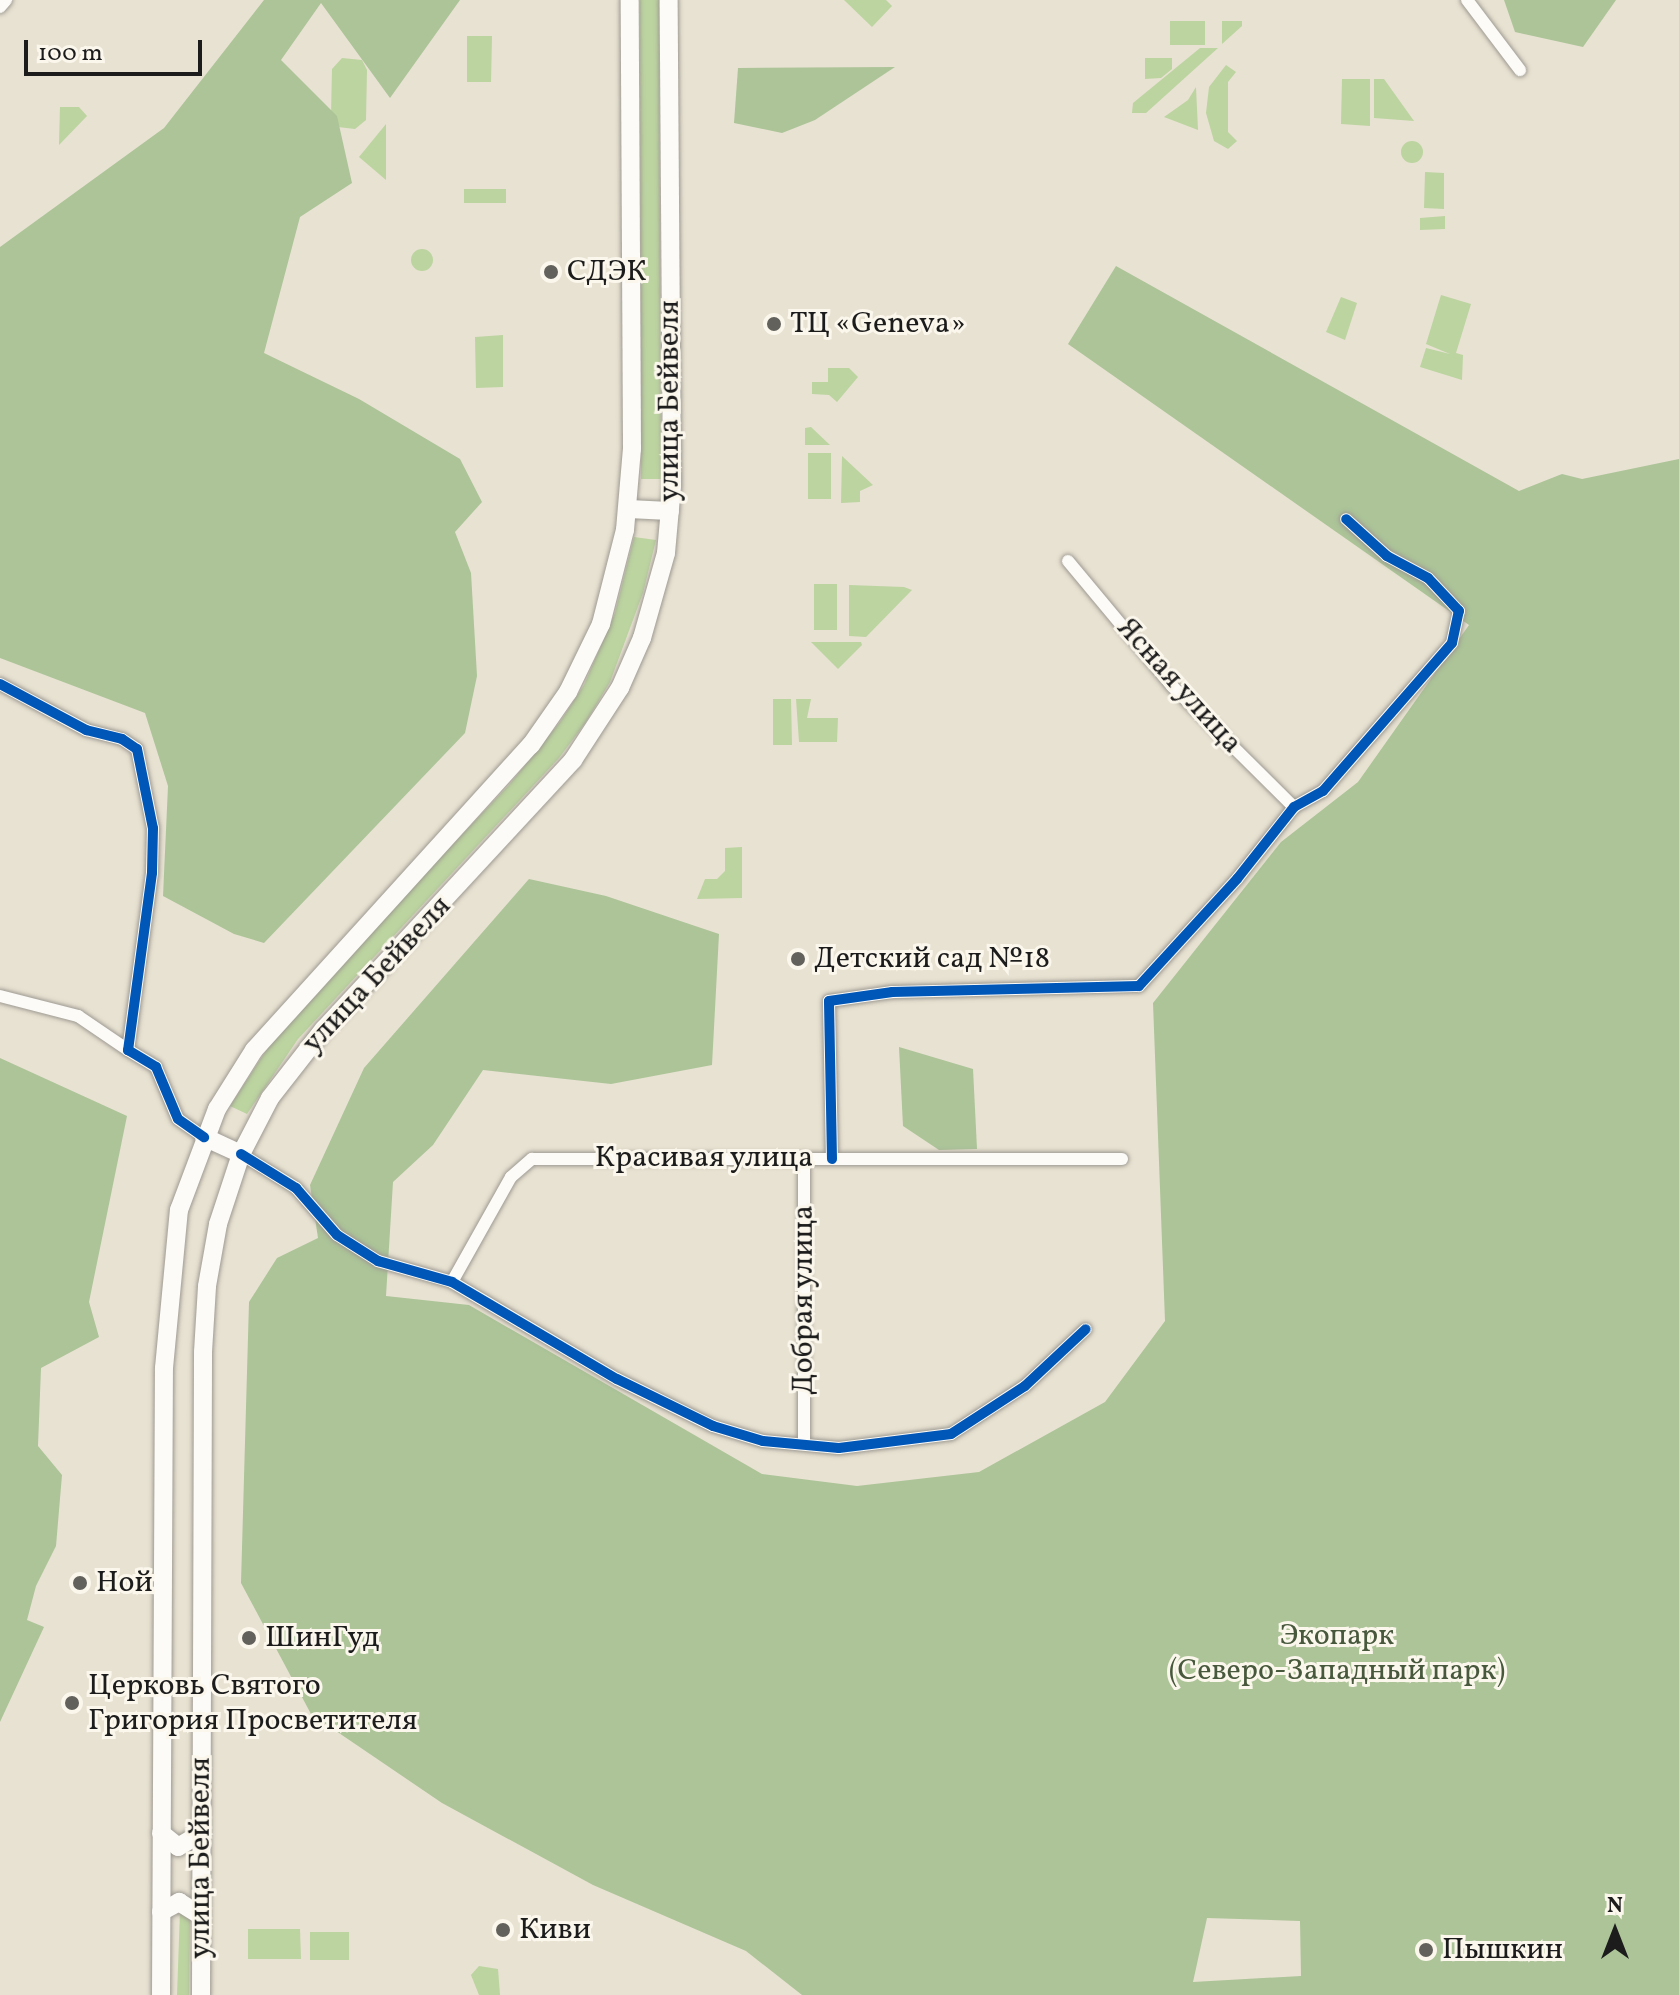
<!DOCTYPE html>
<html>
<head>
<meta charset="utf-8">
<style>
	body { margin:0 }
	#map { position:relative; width:1679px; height:1995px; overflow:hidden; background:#e8e2d2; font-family:Vollkorn,serif }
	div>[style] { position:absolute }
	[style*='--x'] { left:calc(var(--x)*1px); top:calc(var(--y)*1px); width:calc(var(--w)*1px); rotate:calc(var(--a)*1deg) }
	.green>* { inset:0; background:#bcd4a0 }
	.round { border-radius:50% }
	.forest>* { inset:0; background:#acc498 }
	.roads { filter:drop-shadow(0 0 2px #9e9a92) drop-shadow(0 0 2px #9e9a92) }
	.minor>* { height:12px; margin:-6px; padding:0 6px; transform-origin:6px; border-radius:6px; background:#fcfbf8 }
	.secondary>* { height:18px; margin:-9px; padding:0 9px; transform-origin:9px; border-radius:9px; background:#fcfbf8 }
	.cycleway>* { height:10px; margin:-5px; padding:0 5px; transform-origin:5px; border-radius:5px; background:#0057b8 }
	.dots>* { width:22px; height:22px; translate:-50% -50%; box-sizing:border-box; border:4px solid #fbf7ec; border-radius:50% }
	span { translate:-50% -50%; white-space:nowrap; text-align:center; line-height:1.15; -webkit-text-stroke:6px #fbf7ec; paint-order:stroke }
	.poi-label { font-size:30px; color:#1c1c1c }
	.left { translate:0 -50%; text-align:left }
	.street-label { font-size:30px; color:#1c1c1c }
	.park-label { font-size:30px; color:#47583c }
	.north { position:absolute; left:1575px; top:1891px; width:80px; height:80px; -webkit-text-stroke:6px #fbf7ec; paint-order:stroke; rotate:0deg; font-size:22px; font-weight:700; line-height:32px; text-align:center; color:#1c1c1c }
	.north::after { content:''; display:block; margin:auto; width:28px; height:36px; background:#1c1c1c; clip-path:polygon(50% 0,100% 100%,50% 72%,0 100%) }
	.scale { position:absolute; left:24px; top:40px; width:178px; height:36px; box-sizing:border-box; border:4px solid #1c1c1c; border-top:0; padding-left:10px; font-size:24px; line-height:28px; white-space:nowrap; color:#1c1c1c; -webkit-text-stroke:6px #fbf7ec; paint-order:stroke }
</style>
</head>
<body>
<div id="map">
	<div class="green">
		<i style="clip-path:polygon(640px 0,659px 0,661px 479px,641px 479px)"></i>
		<i style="clip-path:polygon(844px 0,886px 0,892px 6px,872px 27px)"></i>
		<i style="clip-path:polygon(1170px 21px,1205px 21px,1205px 45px,1170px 45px)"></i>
		<i style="clip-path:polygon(1222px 21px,1242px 21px,1242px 26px,1222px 44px)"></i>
		<i style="clip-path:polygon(467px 36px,492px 36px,491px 82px,467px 82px)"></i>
		<i style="clip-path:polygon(1200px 48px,1218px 48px,1146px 113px,1132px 113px,1133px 103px)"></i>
		<i style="clip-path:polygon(342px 58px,362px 60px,367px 70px,366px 120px,355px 129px,338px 127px,331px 115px,332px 69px)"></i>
		<i style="clip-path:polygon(1145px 58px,1172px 58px,1172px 69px,1161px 78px,1145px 79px)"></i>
		<i style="clip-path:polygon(1226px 65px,1236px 72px,1228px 82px,1228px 132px,1237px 141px,1228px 149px,1214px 141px,1206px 113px,1209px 87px)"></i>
		<i style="clip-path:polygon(1342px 79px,1370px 79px,1370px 126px,1341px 124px)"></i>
		<i style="clip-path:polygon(1374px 79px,1384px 79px,1414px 121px,1374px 118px)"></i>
		<i style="clip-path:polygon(1196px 87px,1198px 130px,1164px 117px,1188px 100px)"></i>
		<i style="clip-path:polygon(60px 107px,79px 107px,87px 116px,59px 145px)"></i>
		<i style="clip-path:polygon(386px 124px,386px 180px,359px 157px)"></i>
		<i class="round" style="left:1401px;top:141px;width:22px;height:22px"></i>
		<i style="clip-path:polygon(1425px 172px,1444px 173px,1444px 209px,1424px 208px)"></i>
		<i style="clip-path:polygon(464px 189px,506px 189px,506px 203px,464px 203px)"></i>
		<i style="clip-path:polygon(1445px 216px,1445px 229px,1420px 230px,1420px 218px)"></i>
		<i class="round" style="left:411px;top:249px;width:22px;height:22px"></i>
		<i style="clip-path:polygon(1441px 295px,1471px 304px,1456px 353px,1463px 355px,1462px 380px,1420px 367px,1426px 348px,1450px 354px,1426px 344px)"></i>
		<i style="clip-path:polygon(1341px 297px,1357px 303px,1345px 340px,1326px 332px)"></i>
		<i style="clip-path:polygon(503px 335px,503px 387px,476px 388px,475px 337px)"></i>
		<i style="clip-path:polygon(828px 368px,849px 368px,858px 377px,837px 402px,829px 395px,812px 394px,812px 382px,828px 382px)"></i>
		<i style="clip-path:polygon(811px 427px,830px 445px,805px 445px,805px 428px)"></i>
		<i style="clip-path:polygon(808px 453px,831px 453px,831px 499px,808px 499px)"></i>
		<i style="clip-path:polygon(842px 456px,873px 485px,860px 491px,860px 502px,841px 503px)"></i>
		<i style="clip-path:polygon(634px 537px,656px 540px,643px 593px,610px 682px,586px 722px,559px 758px,298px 1039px,247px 1114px,230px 1106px,271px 1043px,322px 982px,509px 785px,560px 722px,584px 685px,615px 613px)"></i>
		<i style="clip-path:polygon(814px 584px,837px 584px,837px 630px,814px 630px)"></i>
		<i style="clip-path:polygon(849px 585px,904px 587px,912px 590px,866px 637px,849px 636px)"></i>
		<i style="clip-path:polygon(811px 642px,861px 642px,862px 645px,838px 669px)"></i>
		<i style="clip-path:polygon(773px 699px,791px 699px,792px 745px,773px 745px)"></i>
		<i style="clip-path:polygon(796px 699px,811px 699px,807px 718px,838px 718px,837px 742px,799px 742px)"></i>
		<i style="clip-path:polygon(742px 847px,742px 898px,697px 899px,705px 879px,717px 879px,725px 871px,725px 848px)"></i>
		<i style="clip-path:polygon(180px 1911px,190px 1916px,189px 1995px,177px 1995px)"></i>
		<i style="clip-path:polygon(248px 1929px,300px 1929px,301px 1959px,248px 1959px)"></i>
		<i style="clip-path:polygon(310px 1932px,349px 1932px,349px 1960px,310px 1960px)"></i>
		<i style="clip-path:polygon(479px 1966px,498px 1969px,500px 1995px,479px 1995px,471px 1975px)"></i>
	</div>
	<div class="forest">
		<i style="clip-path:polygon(264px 0,460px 0,390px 98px,321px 3px,281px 60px,337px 116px,352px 183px,300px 217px,264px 353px,359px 399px,460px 459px,482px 502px,455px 532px,471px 573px,477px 676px,465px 733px,264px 943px,234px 934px,163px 896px,168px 786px,145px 713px,0 658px,0 247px,164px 128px)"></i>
		<i style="clip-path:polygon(1504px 0,1616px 0,1583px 47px,1515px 32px)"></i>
		<i style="clip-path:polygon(895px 67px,815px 120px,782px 133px,734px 123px,738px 68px)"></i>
		<i style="clip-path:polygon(evenodd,1116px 266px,1519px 491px,1562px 474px,1582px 479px,1679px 459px,1679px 1995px,802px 1995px,746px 1951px,593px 1885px,442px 1803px,311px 1714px,241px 1583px,249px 1302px,277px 1258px,318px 1238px,310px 1185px,364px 1068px,529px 879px,606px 896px,719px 934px,712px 1065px,611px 1084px,483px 1070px,433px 1145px,393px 1182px,386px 1296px,469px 1305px,762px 1474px,857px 1486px,979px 1472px,1105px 1402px,1165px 1321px,1153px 1003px,1281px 842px,1358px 782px,1469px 625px,1068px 344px,1116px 266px,1207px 1918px,1300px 1921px,1301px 1976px,1193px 1982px,1207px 1918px)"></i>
		<i style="clip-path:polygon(899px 1047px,973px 1069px,977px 1149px,939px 1150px,903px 1126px)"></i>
		<i style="clip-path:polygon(0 1058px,127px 1116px,89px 1302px,99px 1337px,41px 1368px,38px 1446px,62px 1475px,56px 1546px,36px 1586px,27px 1620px,44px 1627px,0 1722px)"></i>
	</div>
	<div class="roads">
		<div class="minor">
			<i style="--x:1467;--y:0;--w:88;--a:52.9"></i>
			<i style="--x:0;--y:7;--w:9;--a:-49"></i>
			<i style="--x:1068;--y:561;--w:163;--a:50.2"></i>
			<i style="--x:1172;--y:686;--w:172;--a:44.8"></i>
			<i style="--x:0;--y:684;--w:98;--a:28.1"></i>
			<i style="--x:86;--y:730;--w:37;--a:14"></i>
			<i style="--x:122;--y:739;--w:18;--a:34"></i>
			<i style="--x:137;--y:749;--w:81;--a:78.6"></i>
			<i style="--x:153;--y:828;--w:45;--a:91.3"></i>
			<i style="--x:152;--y:873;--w:179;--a:97.7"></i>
			<i style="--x:128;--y:1050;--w:33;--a:31"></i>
			<i style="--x:156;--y:1067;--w:56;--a:67.1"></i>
			<i style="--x:178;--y:1119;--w:32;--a:35"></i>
			<i style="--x:0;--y:996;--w:81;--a:14.4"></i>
			<i style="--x:78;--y:1016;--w:60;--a:34.2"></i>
			<i style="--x:241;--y:1154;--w:65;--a:31.7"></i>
			<i style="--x:296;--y:1188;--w:62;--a:48.9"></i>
			<i style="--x:337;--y:1235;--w:49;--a:32.4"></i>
			<i style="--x:378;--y:1261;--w:77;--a:15.8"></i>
			<i style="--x:452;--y:1282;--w:191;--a:30.5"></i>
			<i style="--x:617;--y:1379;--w:107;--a:26.1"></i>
			<i style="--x:713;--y:1426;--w:52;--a:16.7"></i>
			<i style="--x:763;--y:1441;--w:76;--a:5.3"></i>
			<i style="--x:839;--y:1448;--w:113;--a:-7.1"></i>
			<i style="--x:951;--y:1434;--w:88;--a:-33"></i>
			<i style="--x:1025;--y:1386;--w:83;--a:-43.1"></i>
			<i style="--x:804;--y:1158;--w:283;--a:90"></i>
			<i style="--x:832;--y:1159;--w:158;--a:-91.1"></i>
			<i style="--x:829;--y:1001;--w:64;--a:-8.1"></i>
			<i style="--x:892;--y:992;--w:247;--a:-1.4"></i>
			<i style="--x:1139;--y:986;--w:145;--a:-47.5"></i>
			<i style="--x:1237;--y:879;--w:92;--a:-51.6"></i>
			<i style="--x:1294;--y:807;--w:33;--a:-29"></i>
			<i style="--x:1323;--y:791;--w:196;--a:-48.9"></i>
			<i style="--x:1452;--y:643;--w:33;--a:-78"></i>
			<i style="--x:1459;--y:611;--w:45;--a:-133.2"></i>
			<i style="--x:1428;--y:578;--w:47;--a:-151.8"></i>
			<i style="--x:1387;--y:556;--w:55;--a:-137.9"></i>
			<i style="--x:452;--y:1282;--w:120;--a:-60.7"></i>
			<i style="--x:511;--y:1177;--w:28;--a:-41"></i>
			<i style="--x:532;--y:1159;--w:590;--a:0"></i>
		</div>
		<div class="secondary">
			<i style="--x:628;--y:509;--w:42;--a:2.7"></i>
			<i style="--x:204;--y:1137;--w:41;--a:24.7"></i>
			<i style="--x:161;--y:1833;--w:22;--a:39"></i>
			<i style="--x:178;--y:1847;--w:27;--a:-31"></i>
			<i style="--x:161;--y:1912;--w:21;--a:-29"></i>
			<i style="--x:179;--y:1902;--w:26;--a:32"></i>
			<i style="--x:161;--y:1995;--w:627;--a:-89.73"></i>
			<i style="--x:164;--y:1368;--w:159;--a:-84.6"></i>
			<i style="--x:179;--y:1210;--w:108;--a:-69.4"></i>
			<i style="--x:217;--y:1109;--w:70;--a:-57.9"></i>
			<i style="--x:254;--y:1050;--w:412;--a:-47.8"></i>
			<i style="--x:531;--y:745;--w:65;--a:-55.1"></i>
			<i style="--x:568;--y:692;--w:76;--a:-64.1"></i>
			<i style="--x:601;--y:624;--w:97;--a:-75.7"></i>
			<i style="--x:625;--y:530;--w:81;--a:-85.1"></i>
			<i style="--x:632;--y:449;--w:449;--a:-90.3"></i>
			<i style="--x:201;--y:1995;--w:643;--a:-89.82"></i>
			<i style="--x:203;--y:1352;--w:66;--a:-86.5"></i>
			<i style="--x:207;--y:1286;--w:63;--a:-79.9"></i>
			<i style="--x:218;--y:1224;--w:74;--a:-71.8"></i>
			<i style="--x:241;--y:1154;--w:63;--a:-62.6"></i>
			<i style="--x:270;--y:1098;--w:88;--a:-52"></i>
			<i style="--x:324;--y:1029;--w:367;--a:-47.2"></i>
			<i style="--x:573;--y:760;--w:86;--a:-56.9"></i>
			<i style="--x:620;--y:688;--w:55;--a:-66.3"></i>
			<i style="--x:642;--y:638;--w:88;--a:-74.2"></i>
			<i style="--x:666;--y:553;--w:67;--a:-84.9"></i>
			<i style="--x:672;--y:486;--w:486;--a:-90.4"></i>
		</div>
	</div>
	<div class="cycleway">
		<i style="--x:0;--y:684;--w:98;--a:28.1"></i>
		<i style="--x:86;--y:730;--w:37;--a:14"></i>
		<i style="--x:122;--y:739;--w:18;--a:34"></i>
		<i style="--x:137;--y:749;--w:81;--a:78.6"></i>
		<i style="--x:153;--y:828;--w:45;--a:91.3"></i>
		<i style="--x:152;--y:873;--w:179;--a:97.7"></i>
		<i style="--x:128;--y:1050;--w:33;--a:31"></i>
		<i style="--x:156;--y:1067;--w:56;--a:67.1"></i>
		<i style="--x:178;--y:1119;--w:32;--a:35"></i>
		<i style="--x:241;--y:1154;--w:65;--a:31.7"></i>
		<i style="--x:296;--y:1188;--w:62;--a:48.9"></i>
		<i style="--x:337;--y:1235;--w:49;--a:32.4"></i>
		<i style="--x:378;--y:1261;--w:77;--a:15.8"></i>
		<i style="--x:452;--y:1282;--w:191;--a:30.5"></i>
		<i style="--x:617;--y:1379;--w:107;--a:26.1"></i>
		<i style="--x:713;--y:1426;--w:52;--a:16.7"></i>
		<i style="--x:763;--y:1441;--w:76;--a:5.3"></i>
		<i style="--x:839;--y:1448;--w:113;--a:-7.1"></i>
		<i style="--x:951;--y:1434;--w:88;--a:-33"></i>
		<i style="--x:1025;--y:1386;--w:83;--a:-43.1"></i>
		<i style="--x:832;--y:1159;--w:158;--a:-91.1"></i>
		<i style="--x:829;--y:1001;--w:64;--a:-8.1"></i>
		<i style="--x:892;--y:992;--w:247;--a:-1.4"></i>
		<i style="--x:1139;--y:986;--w:145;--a:-47.5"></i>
		<i style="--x:1237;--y:879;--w:92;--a:-51.6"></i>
		<i style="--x:1294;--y:807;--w:33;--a:-29"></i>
		<i style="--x:1323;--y:791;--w:196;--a:-48.9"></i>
		<i style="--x:1452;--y:643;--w:33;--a:-78"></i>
		<i style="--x:1459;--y:611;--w:45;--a:-133.2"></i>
		<i style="--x:1428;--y:578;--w:47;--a:-151.8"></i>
		<i style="--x:1387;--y:556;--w:55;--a:-137.9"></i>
	</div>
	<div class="dots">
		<i style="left:551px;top:272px;background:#63615c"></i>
		<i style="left:774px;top:324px;background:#63615c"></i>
		<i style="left:798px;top:959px;background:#63615c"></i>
		<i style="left:80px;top:1583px;background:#63615c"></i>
		<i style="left:249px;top:1638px;background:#63615c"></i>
		<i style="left:72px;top:1703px;background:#63615c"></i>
		<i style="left:503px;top:1930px;background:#63615c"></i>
		<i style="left:1426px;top:1950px;background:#63615c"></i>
	</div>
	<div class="poi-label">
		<span class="left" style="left:567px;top:272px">СДЭК</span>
		<span class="left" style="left:790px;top:324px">ТЦ «Geneva»</span>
		<span class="left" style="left:814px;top:959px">Детский сaд №18</span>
		<span class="left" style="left:96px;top:1583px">Ной</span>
		<span class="left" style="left:265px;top:1638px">ШинГуд</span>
		<span class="left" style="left:88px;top:1703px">Церковь Святого<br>Григория Просветителя</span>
		<span class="left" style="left:519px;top:1930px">Киви</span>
		<span class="left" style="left:1442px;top:1950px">Пышкин</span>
	</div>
	<div class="street-label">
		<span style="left:670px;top:401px;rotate:-90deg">улица Бейвеля</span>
		<span style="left:1179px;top:686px;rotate:48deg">Ясная улица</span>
		<span style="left:377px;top:975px;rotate:-47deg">улица Бейвеля</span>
		<span style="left:704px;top:1158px">Красивая улица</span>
		<span style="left:804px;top:1300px;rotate:-90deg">Добрая улица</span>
		<span style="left:201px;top:1858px;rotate:-90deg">улица Бейвеля</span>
	</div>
	<div class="park-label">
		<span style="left:1337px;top:1653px">Экопарк<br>(Северо-Западный парк)</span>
	</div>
	<div class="north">N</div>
	<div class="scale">100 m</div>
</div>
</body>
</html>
